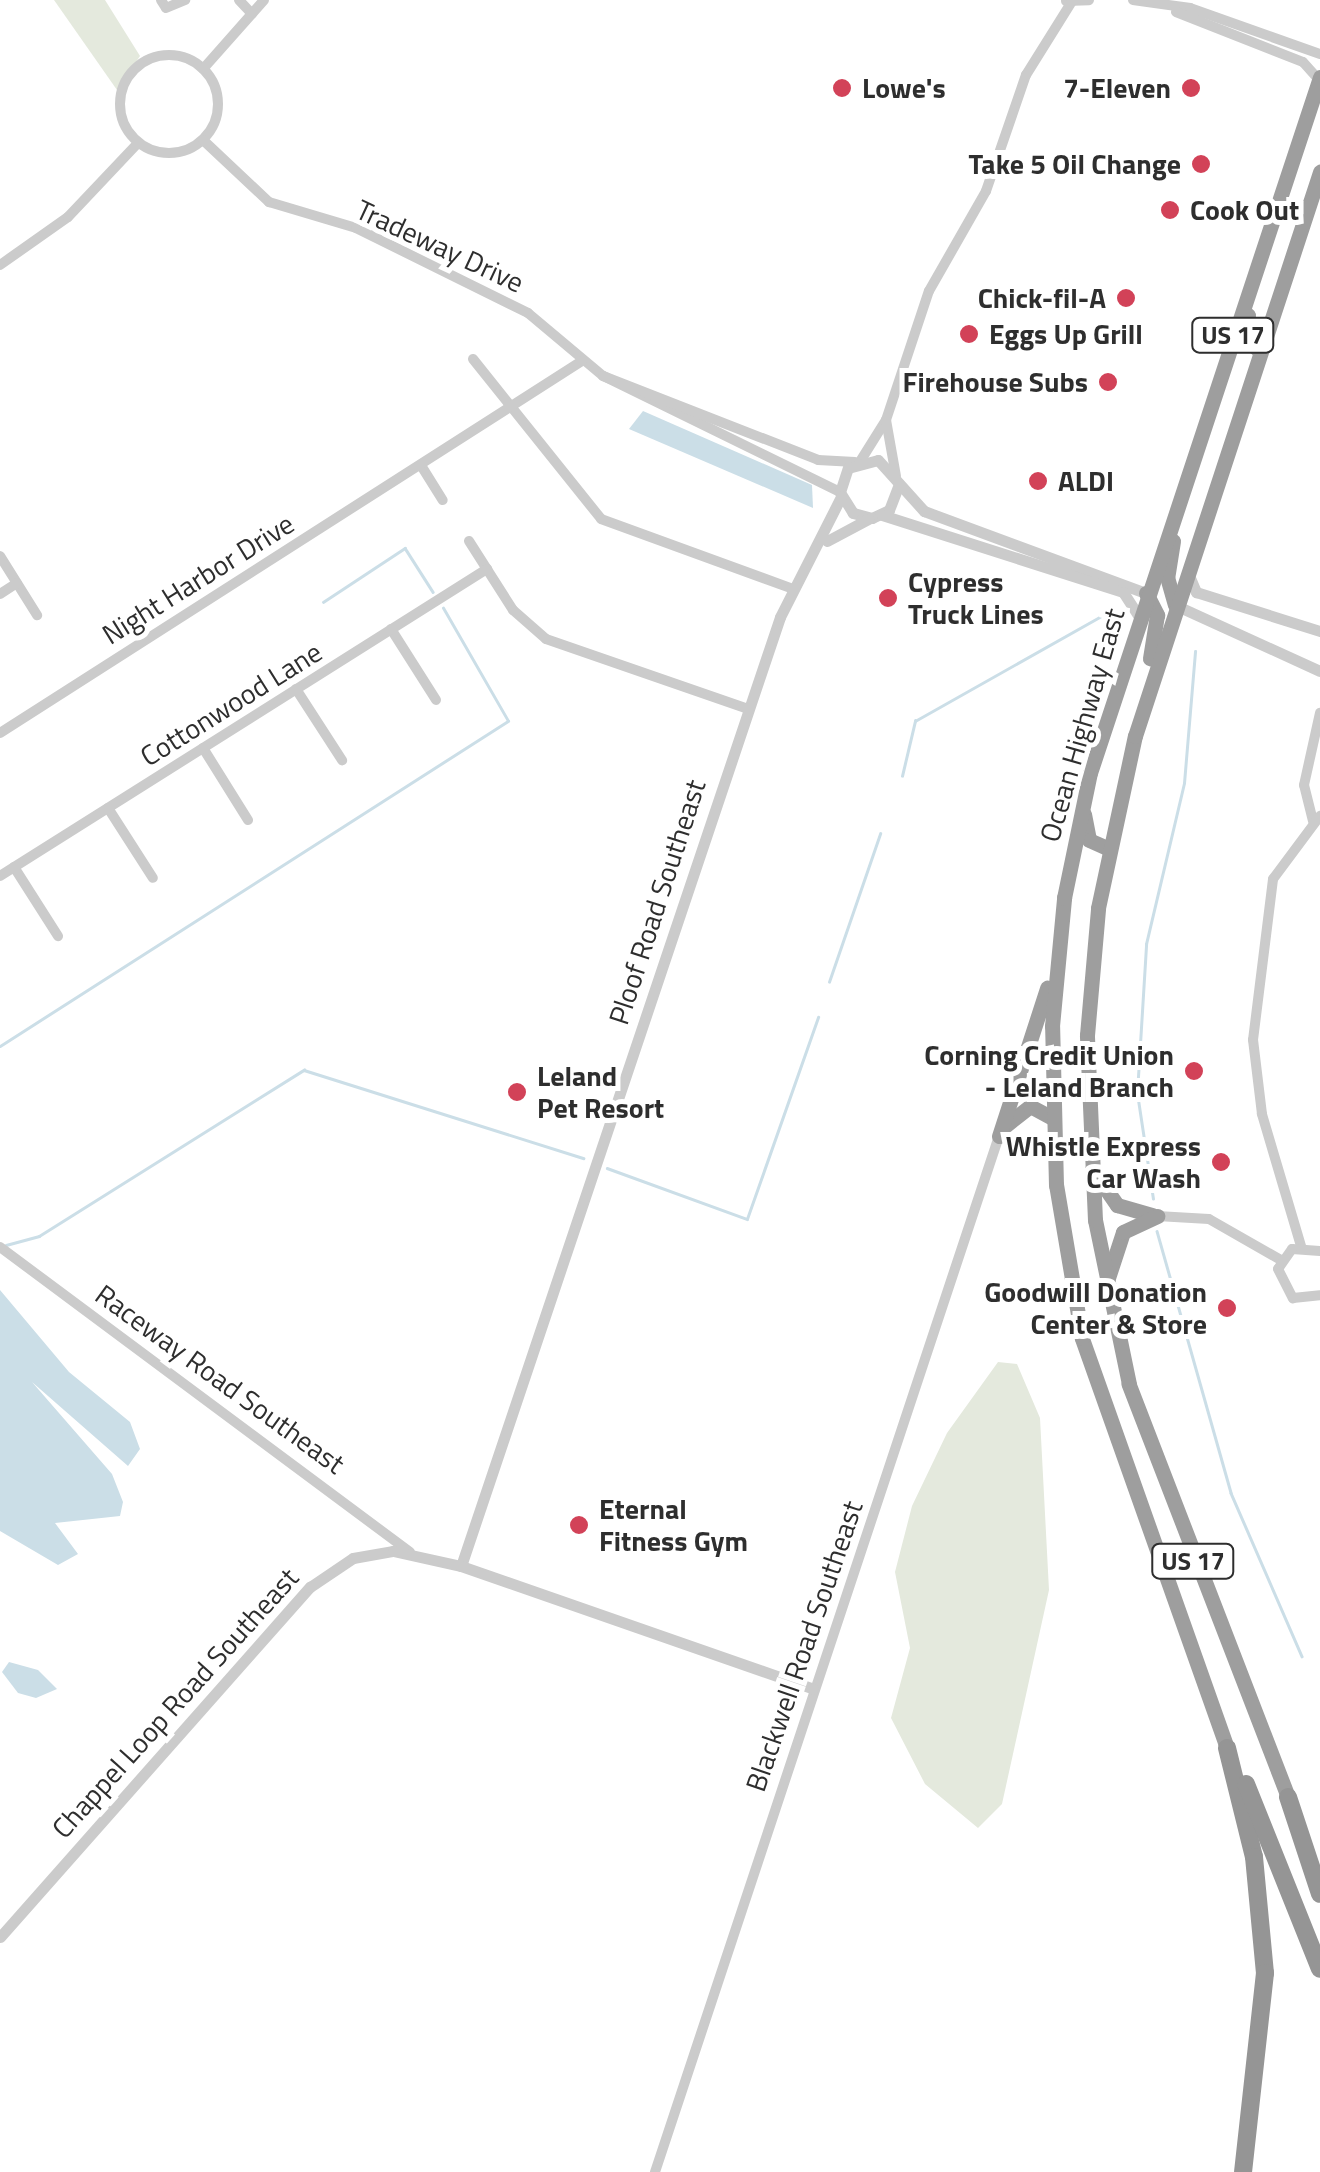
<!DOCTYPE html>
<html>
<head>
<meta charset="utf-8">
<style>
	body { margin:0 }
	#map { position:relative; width:1320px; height:2172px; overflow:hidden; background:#fff; font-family:"Titillium Web",sans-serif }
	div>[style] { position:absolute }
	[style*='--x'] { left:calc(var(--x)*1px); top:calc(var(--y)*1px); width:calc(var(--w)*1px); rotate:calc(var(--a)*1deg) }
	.green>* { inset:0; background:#e4e9dd }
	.water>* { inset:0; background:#cbdee7 }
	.stream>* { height:2.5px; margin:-1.25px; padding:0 1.25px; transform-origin:1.25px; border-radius:1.25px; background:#cbdee7 }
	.minor>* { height:10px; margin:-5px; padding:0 5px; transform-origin:5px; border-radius:5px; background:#cbcbcb }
	.minor>.ring { margin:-5px; padding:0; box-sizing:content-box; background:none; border:10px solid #cbcbcb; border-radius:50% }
	.tertiary>* { height:11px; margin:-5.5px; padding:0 5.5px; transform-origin:5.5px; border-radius:5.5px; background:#cbcbcb }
	.trunk>* { height:15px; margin:-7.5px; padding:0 7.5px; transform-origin:7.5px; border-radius:7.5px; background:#9e9e9e }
	.motorway>* { height:18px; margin:-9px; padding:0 9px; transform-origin:9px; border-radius:9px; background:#959595 }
	.dots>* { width:28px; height:28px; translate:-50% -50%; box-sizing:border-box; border:5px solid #fff; border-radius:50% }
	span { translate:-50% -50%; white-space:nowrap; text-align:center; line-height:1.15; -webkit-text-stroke:10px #fff; paint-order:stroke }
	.shield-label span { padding:2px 8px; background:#fff; border:2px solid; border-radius:8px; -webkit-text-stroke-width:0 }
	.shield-label { font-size:25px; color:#2e2e2e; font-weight:700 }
	.poi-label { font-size:28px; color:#2e2e2e; font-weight:700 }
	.left { translate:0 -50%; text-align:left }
	.right { translate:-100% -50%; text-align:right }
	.street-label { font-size:28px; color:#2e2e2e }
</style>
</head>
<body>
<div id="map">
	<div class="green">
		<i style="clip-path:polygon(54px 0,105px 0,140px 56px,117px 90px)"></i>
		<i style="clip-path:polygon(998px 1362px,1017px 1364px,1040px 1418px,1049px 1590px,1002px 1804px,978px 1828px,925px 1784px,891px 1718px,910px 1648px,895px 1572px,912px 1506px,947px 1433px)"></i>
	</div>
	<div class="water">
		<i style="clip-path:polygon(643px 411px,812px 485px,813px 508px,629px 429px)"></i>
		<i style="clip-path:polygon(0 1290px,69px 1372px,130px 1422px,140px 1449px,128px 1466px,32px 1382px,112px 1474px,123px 1502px,120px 1516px,55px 1523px,78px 1554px,58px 1565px,0 1531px)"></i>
		<i style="clip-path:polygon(9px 1662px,38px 1670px,57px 1689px,36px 1698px,18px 1693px,2px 1672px)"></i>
	</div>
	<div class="stream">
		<i style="--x:323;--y:602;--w:98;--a:-33.4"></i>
		<i style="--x:405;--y:548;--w:52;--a:57.5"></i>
		<i style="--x:902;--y:776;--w:57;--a:-76.7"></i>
		<i style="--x:915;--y:721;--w:220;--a:-29.4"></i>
		<i style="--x:829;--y:982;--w:157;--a:-71"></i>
		<i style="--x:0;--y:1046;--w:603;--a:-32.61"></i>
		<i style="--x:508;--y:721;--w:130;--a:-119.9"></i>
		<i style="--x:607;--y:1168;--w:149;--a:20"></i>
		<i style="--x:747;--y:1219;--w:214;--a:-70.6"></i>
		<i style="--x:1153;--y:1199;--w:107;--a:-98.6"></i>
		<i style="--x:1137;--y:1093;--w:149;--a:-86.5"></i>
		<i style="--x:1146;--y:944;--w:165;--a:-76.7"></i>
		<i style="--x:1184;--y:783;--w:132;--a:-85.2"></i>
		<i style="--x:1157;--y:1231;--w:272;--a:74.2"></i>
		<i style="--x:1231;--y:1493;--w:178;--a:66.5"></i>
		<i style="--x:6;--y:1245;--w:34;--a:-15"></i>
		<i style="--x:39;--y:1236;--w:313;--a:-32.1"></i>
		<i style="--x:304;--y:1070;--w:293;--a:17.5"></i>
	</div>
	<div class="minor">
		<i style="--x:161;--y:0;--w:9;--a:58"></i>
		<i style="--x:166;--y:8;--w:21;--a:-23"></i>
		<i style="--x:239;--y:0;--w:19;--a:47"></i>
		<i style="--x:1133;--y:0;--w:58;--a:8"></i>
		<i style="--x:1190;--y:8;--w:138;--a:19.5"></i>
		<i style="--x:1066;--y:1;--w:23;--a:-2"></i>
		<i style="--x:1176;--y:12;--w:136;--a:21.5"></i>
		<i style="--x:1303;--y:62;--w:24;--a:48"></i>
		<i class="ring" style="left:120px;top:55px;width:88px;height:88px"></i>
		<i style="--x:203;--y:69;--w:92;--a:-48.5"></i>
		<i style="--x:203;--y:140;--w:91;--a:43.2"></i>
		<i style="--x:269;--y:202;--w:91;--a:16.6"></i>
		<i style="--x:356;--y:228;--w:192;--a:26.3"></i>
		<i style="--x:528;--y:313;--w:98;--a:40"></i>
		<i style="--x:0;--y:265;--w:83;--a:-35.2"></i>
		<i style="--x:68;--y:217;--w:102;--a:-46.6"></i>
		<i style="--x:473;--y:359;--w:205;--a:51.3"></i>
		<i style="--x:601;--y:519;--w:202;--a:20"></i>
		<i style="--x:886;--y:420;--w:136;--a:-71.6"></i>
		<i style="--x:929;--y:291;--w:115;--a:-60.3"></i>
		<i style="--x:986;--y:191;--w:123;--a:-71"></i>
		<i style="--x:1026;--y:75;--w:85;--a:-58"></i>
		<i style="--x:861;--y:460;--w:47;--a:-58"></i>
		<i style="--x:886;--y:420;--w:57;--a:79.9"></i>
		<i style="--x:422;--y:467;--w:39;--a:58"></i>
		<i style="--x:840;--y:492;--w:264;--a:-153.9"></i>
		<i style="--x:603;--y:376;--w:231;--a:21.3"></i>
		<i style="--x:818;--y:460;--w:37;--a:3"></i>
		<i style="--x:469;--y:541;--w:82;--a:57.5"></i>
		<i style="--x:513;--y:610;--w:44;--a:41.3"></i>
		<i style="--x:546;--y:639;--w:214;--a:19.1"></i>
		<i style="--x:0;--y:556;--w:70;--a:57.9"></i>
		<i style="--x:0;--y:594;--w:20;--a:-33"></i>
		<i style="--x:391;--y:629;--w:84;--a:57.6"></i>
		<i style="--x:296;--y:689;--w:85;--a:57.1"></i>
		<i style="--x:0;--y:733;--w:691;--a:-32.59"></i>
		<i style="--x:203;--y:748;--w:85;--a:58"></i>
		<i style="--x:108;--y:808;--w:83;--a:57.3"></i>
		<i style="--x:1313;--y:821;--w:37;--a:-104"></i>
		<i style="--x:1304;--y:785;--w:74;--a:-77.5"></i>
		<i style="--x:14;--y:867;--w:82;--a:57.5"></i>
		<i style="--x:0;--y:876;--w:576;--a:-32.23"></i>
		<i style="--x:1157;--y:1216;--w:52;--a:3.3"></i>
		<i style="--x:1209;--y:1219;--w:83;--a:29.7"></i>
		<i style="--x:1301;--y:1246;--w:138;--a:-106.5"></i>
		<i style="--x:1262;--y:1114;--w:75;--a:-96.9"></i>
		<i style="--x:1253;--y:1040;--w:162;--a:-82.9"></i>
		<i style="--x:1273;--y:879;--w:79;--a:-53.3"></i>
		<i style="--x:0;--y:1247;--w:511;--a:36.65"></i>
		<i style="--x:1320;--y:1251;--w:28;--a:-176"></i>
		<i style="--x:1292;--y:1249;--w:24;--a:125"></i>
		<i style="--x:1278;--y:1269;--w:33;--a:63"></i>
		<i style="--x:1293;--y:1298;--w:27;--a:-6"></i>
		<i style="--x:655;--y:2172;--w:1092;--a:-71.63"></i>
	</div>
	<div class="tertiary">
		<i style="--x:899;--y:484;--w:28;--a:111"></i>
		<i style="--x:889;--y:510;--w:19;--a:155"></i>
		<i style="--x:872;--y:518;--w:20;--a:-165"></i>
		<i style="--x:853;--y:513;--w:25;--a:-122"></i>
		<i style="--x:840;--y:492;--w:25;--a:-72"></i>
		<i style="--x:848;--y:468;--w:31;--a:-15"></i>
		<i style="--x:878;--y:460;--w:69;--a:48"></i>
		<i style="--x:924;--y:511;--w:237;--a:20.3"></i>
		<i style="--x:882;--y:515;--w:253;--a:17.7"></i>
		<i style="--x:1123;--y:592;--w:30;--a:57"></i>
		<i style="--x:827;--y:541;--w:47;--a:-28.2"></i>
		<i style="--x:1188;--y:573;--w:21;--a:67"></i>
		<i style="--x:1196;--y:592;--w:130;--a:17.5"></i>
		<i style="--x:1175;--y:605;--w:159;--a:24.5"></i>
		<i style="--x:461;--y:1566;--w:1001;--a:-71.42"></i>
		<i style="--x:780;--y:617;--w:135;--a:-63.1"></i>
		<i style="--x:0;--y:1937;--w:468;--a:-48.5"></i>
		<i style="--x:310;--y:1587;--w:52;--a:-34"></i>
		<i style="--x:353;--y:1558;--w:41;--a:-9.9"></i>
		<i style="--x:393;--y:1551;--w:70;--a:12.4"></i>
		<i style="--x:461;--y:1566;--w:372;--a:19.2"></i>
	</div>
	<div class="trunk">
		<i style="--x:1248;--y:315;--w:24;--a:97"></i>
		<i style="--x:1245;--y:339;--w:19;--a:39"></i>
		<i style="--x:1173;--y:541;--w:36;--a:99"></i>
		<i style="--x:1167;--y:577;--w:29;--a:74"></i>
		<i style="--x:1146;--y:593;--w:25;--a:63"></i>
		<i style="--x:1157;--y:615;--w:44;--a:99.2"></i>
		<i style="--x:1084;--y:814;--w:26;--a:79"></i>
		<i style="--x:1089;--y:840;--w:22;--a:24"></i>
		<i style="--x:1006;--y:1125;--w:31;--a:-38"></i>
		<i style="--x:1030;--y:1106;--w:24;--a:28"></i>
		<i style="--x:999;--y:1136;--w:156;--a:-72"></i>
		<i style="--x:1092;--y:1169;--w:44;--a:55.2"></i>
		<i style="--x:1117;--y:1205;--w:37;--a:16"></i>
		<i style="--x:1108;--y:1278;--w:48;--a:-71.9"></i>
		<i style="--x:1123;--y:1232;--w:38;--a:-25"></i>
		<i style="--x:1227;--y:1748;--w:435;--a:-109.5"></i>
		<i style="--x:1082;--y:1338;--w:155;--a:-99.6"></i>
		<i style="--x:1056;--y:1185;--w:159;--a:-91.4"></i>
		<i style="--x:1052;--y:1026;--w:129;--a:-84.6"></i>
		<i style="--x:1064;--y:898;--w:128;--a:-78.3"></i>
		<i style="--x:1090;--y:773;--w:733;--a:-71.71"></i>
		<i style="--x:1288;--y:1797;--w:443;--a:-111.1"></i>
		<i style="--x:1129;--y:1384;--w:167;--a:-101.7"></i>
		<i style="--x:1095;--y:1220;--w:185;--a:-92.5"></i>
		<i style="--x:1087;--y:1035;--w:127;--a:-85"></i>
		<i style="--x:1098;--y:908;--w:176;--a:-77.9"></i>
		<i style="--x:1135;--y:736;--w:594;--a:-71.84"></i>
	</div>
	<div class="motorway">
		<i style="--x:1227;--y:1748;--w:112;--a:76.1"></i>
		<i style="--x:1254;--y:1857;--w:117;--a:84.6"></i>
		<i style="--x:1265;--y:1973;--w:200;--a:96.3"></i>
		<i style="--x:1246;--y:1784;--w:199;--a:68.2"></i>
		<i style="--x:1288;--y:1797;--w:102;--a:71.7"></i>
	</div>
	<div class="dots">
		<i style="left:842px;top:88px;background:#d24258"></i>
		<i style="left:1191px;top:88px;background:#d24258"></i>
		<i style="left:1201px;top:164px;background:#d24258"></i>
		<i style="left:1170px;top:210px;background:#d24258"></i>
		<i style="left:1126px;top:298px;background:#d24258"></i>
		<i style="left:969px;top:334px;background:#d24258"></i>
		<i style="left:1108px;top:382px;background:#d24258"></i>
		<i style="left:1038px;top:481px;background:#d24258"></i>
		<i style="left:888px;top:598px;background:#d24258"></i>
		<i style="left:1194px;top:1071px;background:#d24258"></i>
		<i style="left:517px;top:1092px;background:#d24258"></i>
		<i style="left:1221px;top:1162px;background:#d24258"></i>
		<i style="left:1227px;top:1308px;background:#d24258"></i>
		<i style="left:579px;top:1525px;background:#d24258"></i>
	</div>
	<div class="shield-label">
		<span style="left:1233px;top:335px">US 17</span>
		<span style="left:1193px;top:1561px">US 17</span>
	</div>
	<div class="poi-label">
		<span class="left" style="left:862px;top:88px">Lowe's</span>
		<span class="right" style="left:1171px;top:88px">7-Eleven</span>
		<span class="right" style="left:1181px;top:164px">Take 5 Oil Change</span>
		<span class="left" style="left:1190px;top:210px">Cook Out</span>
		<span class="right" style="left:1106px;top:298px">Chick-fil-A</span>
		<span class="left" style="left:989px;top:334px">Eggs Up Grill</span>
		<span class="right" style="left:1088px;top:382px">Firehouse Subs</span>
		<span class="left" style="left:1058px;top:481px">ALDI</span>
		<span class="left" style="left:908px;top:598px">Cypress<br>Truck Lines</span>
		<span class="right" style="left:1174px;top:1071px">Corning Credit Union<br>- Leland Branch</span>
		<span class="left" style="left:537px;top:1092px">Leland<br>Pet Resort</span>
		<span class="right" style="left:1201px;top:1162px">Whistle Express<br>Car Wash</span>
		<span class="right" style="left:1207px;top:1308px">Goodwill Donation<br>Center &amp; Store</span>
		<span class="left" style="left:599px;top:1525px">Eternal<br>Fitness Gym</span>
	</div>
	<div class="street-label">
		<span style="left:440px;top:246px;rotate:25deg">Tradeway Drive</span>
		<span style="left:198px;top:579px;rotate:-32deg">Night Harbor Drive</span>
		<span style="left:231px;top:704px;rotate:-32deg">Cottonwood Lane</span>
		<span style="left:1082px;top:725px;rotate:-74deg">Ocean Highway East</span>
		<span style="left:657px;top:902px;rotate:-72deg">Ploof Road Southeast</span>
		<span style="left:220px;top:1379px;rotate:36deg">Raceway Road Southeast</span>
		<span style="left:804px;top:1646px;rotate:-71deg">Blackwell Road Southeast</span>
		<span style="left:175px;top:1703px;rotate:-48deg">Chappel Loop Road Southeast</span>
	</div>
</div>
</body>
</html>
